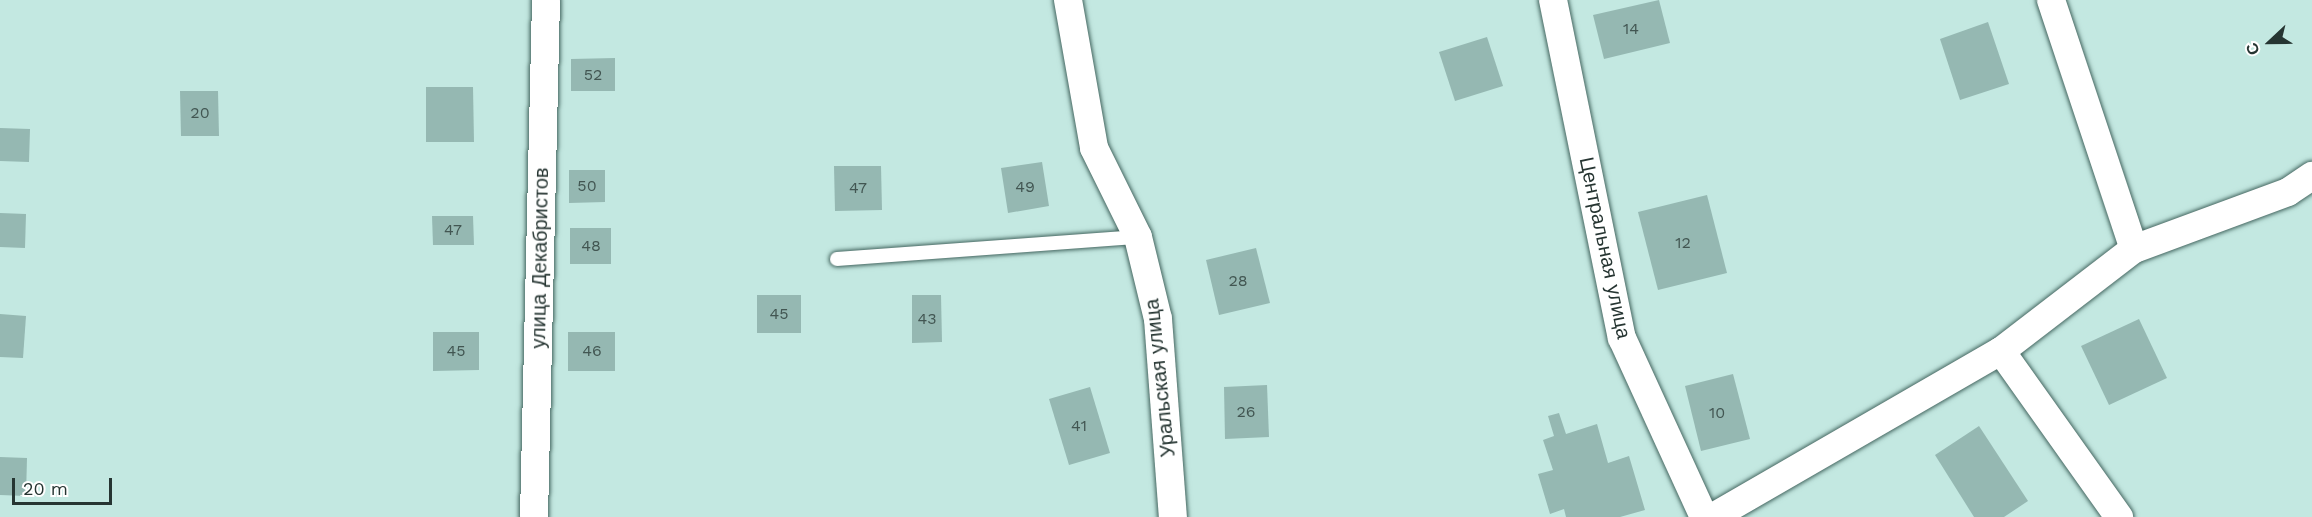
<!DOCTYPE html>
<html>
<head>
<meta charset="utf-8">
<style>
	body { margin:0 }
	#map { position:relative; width:2312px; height:517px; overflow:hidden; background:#c3e8e1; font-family:"Work Sans",sans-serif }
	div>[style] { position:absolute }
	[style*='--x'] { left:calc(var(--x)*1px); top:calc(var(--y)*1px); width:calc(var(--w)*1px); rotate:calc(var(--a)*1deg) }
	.building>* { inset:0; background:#95b8b2 }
	.roads { filter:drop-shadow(0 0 2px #456761) drop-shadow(0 0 2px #456761) }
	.lane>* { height:14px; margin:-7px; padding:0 7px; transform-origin:7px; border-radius:7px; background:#fff }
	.street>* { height:28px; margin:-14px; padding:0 14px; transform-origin:14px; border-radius:14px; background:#fff }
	span { translate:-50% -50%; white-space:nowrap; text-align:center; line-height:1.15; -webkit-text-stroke:5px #fff; paint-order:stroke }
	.number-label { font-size:16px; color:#425652 }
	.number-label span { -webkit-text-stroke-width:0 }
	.street-label { font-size:20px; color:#263532 }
	.north { position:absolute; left:2240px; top:12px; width:60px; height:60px; -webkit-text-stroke:4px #fff; paint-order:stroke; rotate:248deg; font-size:16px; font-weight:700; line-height:24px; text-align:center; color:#263532 }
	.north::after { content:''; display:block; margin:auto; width:21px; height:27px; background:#263532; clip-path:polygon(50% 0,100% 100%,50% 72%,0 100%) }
	.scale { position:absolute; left:12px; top:478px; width:100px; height:27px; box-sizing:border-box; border:3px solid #263532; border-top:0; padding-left:8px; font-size:18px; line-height:21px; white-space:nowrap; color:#263532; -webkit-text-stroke:4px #fff; paint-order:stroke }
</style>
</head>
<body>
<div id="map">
	<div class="building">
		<i style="clip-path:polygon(1659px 0,1670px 43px,1604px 59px,1593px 15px)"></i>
		<i style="clip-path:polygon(1988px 22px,2009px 84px,1960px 100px,1940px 39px)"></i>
		<i style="clip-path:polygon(1487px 37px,1503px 86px,1455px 101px,1439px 52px)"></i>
		<i style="clip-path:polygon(615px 58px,615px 91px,571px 91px,571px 59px)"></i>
		<i style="clip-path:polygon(426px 87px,473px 87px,474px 142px,426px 142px)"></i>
		<i style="clip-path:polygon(180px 91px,218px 91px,219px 136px,181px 136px)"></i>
		<i style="clip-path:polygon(0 128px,30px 129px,29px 162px,0 161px)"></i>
		<i style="clip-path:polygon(1042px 162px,1049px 206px,1008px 213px,1001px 168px)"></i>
		<i style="clip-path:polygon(834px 166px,881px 166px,882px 210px,835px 211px)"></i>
		<i style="clip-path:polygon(569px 170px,605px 170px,605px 202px,569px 203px)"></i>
		<i style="clip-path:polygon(1707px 195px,1727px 273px,1658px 290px,1638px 212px)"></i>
		<i style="clip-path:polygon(0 213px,26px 214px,25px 248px,0 247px)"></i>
		<i style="clip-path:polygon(432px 216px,473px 216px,474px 245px,433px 245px)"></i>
		<i style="clip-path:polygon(570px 228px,611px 228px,611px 264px,570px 264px)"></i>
		<i style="clip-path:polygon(1256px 248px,1270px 303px,1219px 315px,1206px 260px)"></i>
		<i style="clip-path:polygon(757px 295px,801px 295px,801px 333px,757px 333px)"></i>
		<i style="clip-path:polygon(912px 295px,941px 295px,942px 342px,912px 343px)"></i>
		<i style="clip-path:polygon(0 314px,26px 316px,23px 358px,0 357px)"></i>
		<i style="clip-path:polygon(2139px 319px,2167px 378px,2109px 405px,2081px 346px)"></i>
		<i style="clip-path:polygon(433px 332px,479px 332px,479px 370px,433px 371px)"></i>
		<i style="clip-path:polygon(568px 332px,615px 332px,615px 371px,568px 371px)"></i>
		<i style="clip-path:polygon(1733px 374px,1750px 439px,1701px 451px,1685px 386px)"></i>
		<i style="clip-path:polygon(1267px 385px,1269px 437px,1225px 439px,1224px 387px)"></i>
		<i style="clip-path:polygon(1090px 387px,1110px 453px,1069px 465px,1049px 399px)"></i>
		<i style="clip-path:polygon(1559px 413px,1566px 434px,1597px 424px,1608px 463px,1629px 456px,1645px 510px,1620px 517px,1566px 517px,1564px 509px,1550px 514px,1538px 474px,1553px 470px,1543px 440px,1554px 436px,1548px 416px)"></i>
		<i style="clip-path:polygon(1979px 426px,2028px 501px,2004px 517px,1974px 517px,1935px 455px)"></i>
		<i style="clip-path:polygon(0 457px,27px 458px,26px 496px,0 495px)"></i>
	</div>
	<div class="roads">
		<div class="lane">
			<i style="--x:837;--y:259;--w:302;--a:-4.2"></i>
		</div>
		<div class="street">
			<i style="--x:1068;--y:0;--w:150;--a:80"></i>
			<i style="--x:1094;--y:148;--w:99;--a:63.7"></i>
			<i style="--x:1138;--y:237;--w:84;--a:76.3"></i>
			<i style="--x:1158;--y:319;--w:199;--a:85.7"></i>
			<i style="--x:1553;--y:0;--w:345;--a:78.5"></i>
			<i style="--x:1622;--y:338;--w:197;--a:65.4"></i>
			<i style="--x:2051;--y:0;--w:262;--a:71.6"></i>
			<i style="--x:2001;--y:351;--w:204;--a:54.6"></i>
			<i style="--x:534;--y:517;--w:517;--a:-88.67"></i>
			<i style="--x:1713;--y:517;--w:332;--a:-30"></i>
			<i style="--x:2001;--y:351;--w:168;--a:-37.5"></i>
			<i style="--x:2134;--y:249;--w:164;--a:-20.3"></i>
			<i style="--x:2288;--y:192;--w:29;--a:-34"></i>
		</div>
	</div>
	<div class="number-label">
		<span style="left:1631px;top:29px">14</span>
		<span style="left:593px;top:75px">52</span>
		<span style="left:200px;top:113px">20</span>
		<span style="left:587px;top:186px">50</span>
		<span style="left:1025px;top:187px">49</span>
		<span style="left:858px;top:188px">47</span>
		<span style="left:453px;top:230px">47</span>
		<span style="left:1683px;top:243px">12</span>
		<span style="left:591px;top:246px">48</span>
		<span style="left:1238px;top:281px">28</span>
		<span style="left:779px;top:314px">45</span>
		<span style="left:927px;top:319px">43</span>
		<span style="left:456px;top:351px">45</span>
		<span style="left:592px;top:351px">46</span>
		<span style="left:1246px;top:412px">26</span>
		<span style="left:1717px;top:413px">10</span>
		<span style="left:1079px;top:426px">41</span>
	</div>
	<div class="street-label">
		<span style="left:1605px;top:248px;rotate:78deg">Центральная улица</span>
		<span style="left:540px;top:258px;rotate:-89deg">улица Декабристов</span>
		<span style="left:1160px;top:378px;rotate:-96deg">Уральская улица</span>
	</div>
	<div class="north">С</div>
	<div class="scale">20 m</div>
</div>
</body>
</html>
